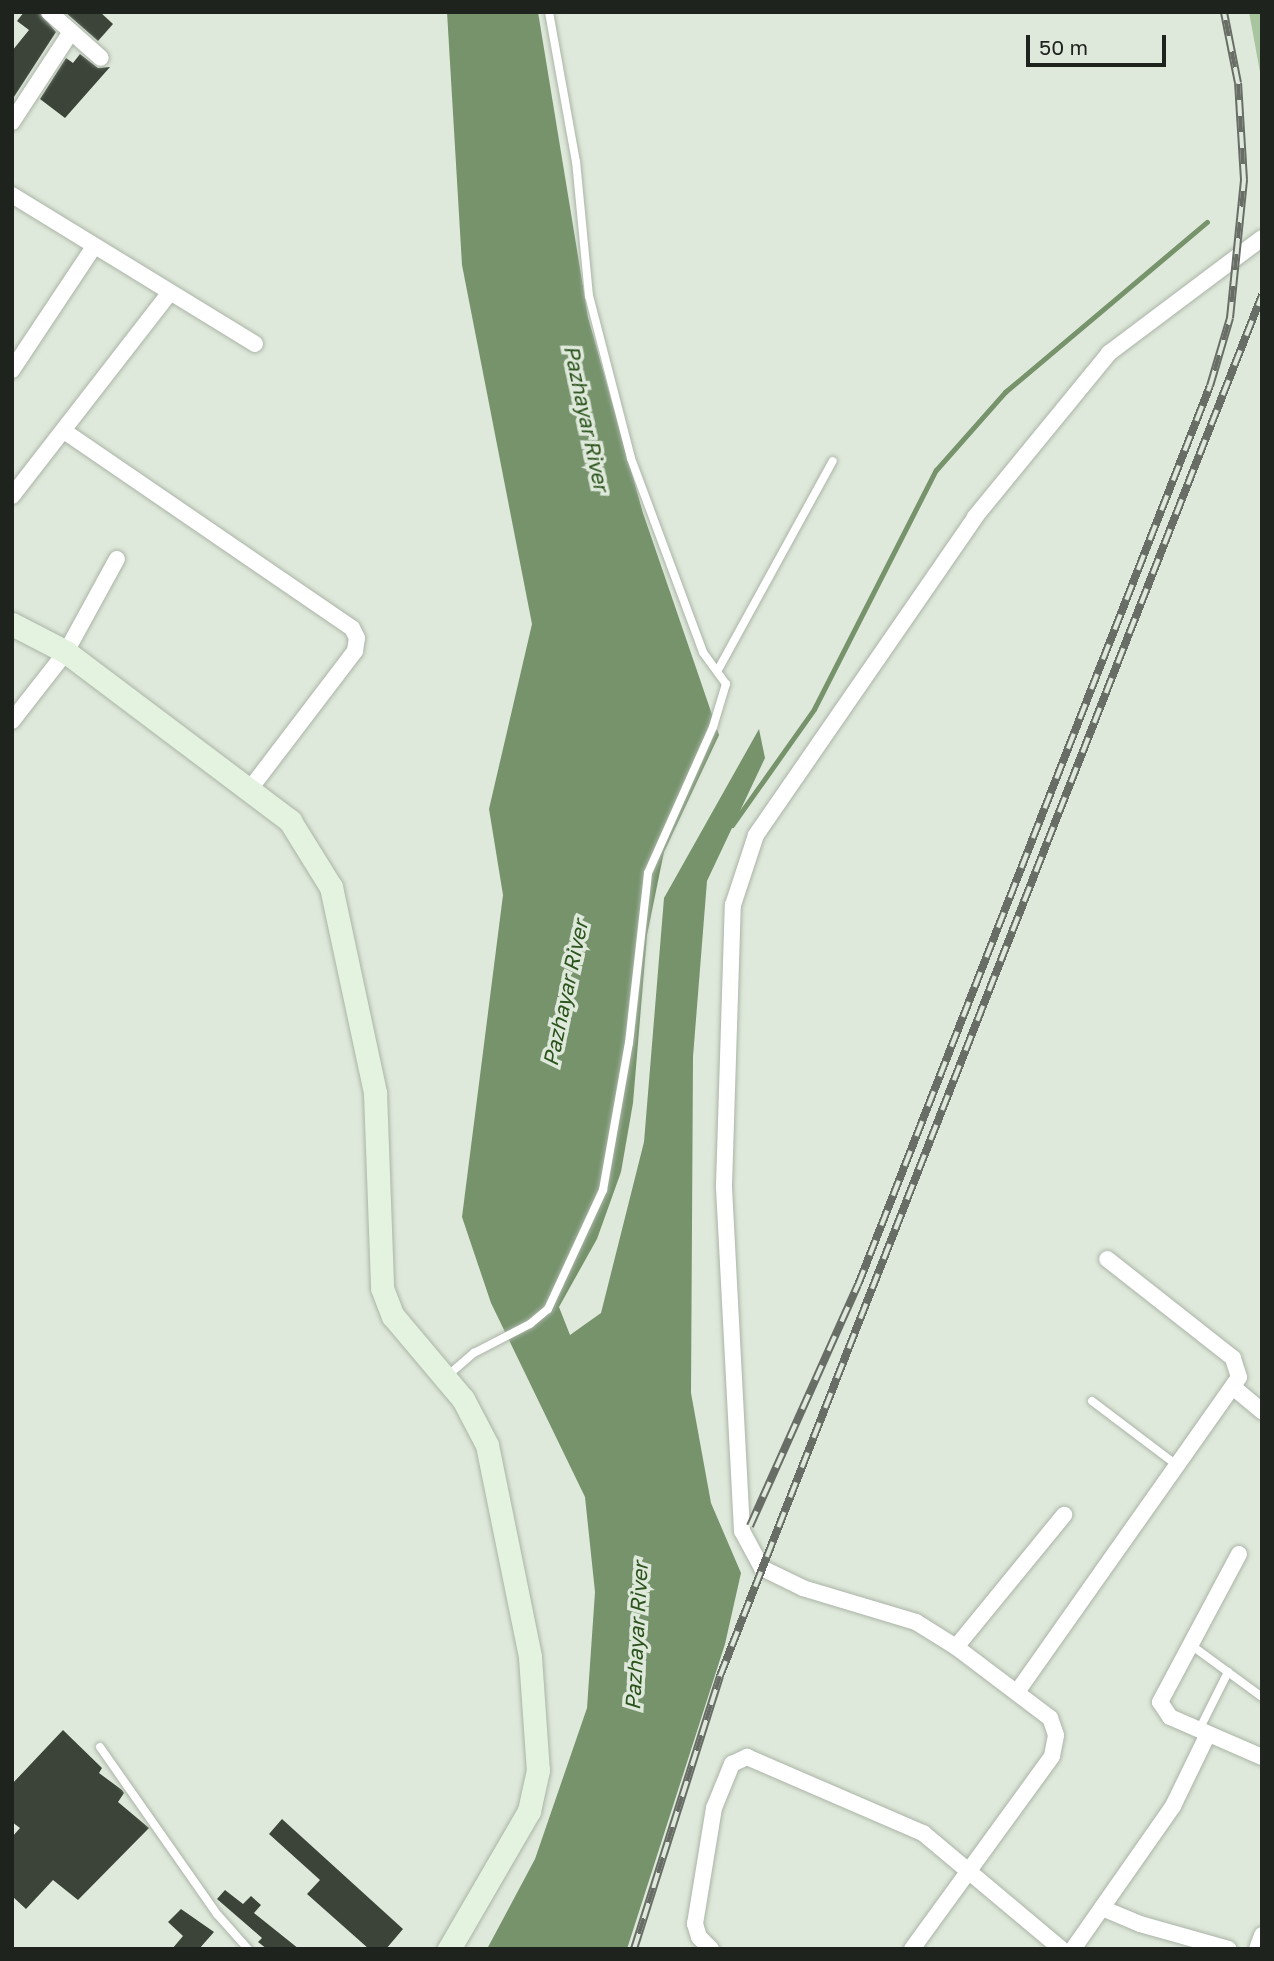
<!DOCTYPE html>
<html>
<head>
<meta charset="utf-8">
<style>
	body { margin:0 }
	#map { position:relative; width:1274px; height:1961px; overflow:hidden; background:#dfe9db; font-family:"Golos Text",sans-serif }
	div>[style] { position:absolute }
	[style*='--x'] { left:calc(var(--x)*1px); top:calc(var(--y)*1px); width:calc(var(--w)*1px); rotate:calc(var(--a)*1deg) }
	.green>* { inset:0; background:#a9c5a0 }
	.water>* { inset:0; background:#76936c }
	.stream>* { height:5px; margin:-2.5px; padding:0 2.5px; transform-origin:2.5px; border-radius:2.5px; background:#76936c }
	.building>* { inset:0; background:#3c443a }
	.roads { filter:drop-shadow(0 0 2px #aab4a7) drop-shadow(0 0 2px #aab4a7) }
	.lane>* { height:8px; margin:-4px; padding:0 4px; transform-origin:4px; border-radius:4px; background:#fff }
	.street>* { height:16px; margin:-8px; padding:0 8px; transform-origin:8px; border-radius:8px; background:#fff }
	.secondary>* { height:23px; margin:-11.5px; padding:0 11.5px; transform-origin:11.5px; border-radius:11.5px; background:#e4f3df }
	.rail>* { height:8px; margin-top:-4px; transform-origin:0; background:repeating-linear-gradient(90deg,#dfe9db 0 16px,#686e66 0 32px); box-sizing:border-box; border-block:2px solid #686e66 }
	span { translate:-50% -50%; white-space:nowrap; text-align:center; line-height:1.15; -webkit-text-stroke:7px #dfe9db; paint-order:stroke }
	.water-label { font-size:21px; color:#2b531c; font-style:italic }
	.frame { position:absolute; inset:0; border:14px solid #1f231e; pointer-events:none }
	.scale { position:absolute; left:1026px; top:35px; width:140px; height:32px; box-sizing:border-box; border:4px solid #1f231e; border-top:0; padding-left:9px; font-size:21px; line-height:24px; white-space:nowrap; color:#1f231e; -webkit-text-stroke:5px #dfe9db; paint-order:stroke }
</style>
</head>
<body>
<div id="map">
	<div class="green">
		<i style="clip-path:polygon(1249px 12px,1262px 12px,1262px 83px)"></i>
	</div>
	<div class="water">
		<i style="clip-path:polygon(447px 12px,538px 12px,588px 317px,643px 513px,719px 735px,664px 852px,647px 935px,633px 1103px,621px 1172px,597px 1239px,559px 1307px,570px 1335px,601px 1313px,644px 1142px,664px 898px,759px 729px,765px 758px,707px 881px,693px 1057px,691px 1393px,711px 1503px,741px 1573px,725px 1644px,627px 1949px,487px 1949px,535px 1859px,587px 1708px,595px 1592px,585px 1497px,491px 1303px,462px 1217px,503px 895px,489px 809px,532px 624px,462px 265px)"></i>
	</div>
	<div class="stream">
		<i style="--x:732;--y:825;--w:142;--a:-54.7"></i>
		<i style="--x:814;--y:709;--w:268;--a:-63"></i>
		<i style="--x:936;--y:470;--w:104;--a:-48.5"></i>
		<i style="--x:1005;--y:392;--w:264;--a:-40.1"></i>
	</div>
	<div class="building">
		<i style="clip-path:polygon(24px 12px,39px 12px,56px 32px,12px 100px,12px 51px,29px 30px,17px 21px)"></i>
		<i style="clip-path:polygon(65px 12px,100px 12px,113px 24px,98px 41px)"></i>
		<i style="clip-path:polygon(80px 54px,98px 68px,110px 67px,65px 118px,40px 99px,66px 58px,73px 63px)"></i>
		<i style="clip-path:polygon(63px 1730px,102px 1768px,99px 1773px,122px 1790px,124px 1793px,118px 1802px,149px 1828px,78px 1900px,53px 1880px,26px 1909px,12px 1896px,12px 1837px,20px 1828px,12px 1822px,12px 1784px)"></i>
		<i style="clip-path:polygon(282px 1819px,403px 1929px,386px 1949px,369px 1949px,307px 1894px,320px 1880px,269px 1834px)"></i>
		<i style="clip-path:polygon(225px 1890px,243px 1904px,251px 1896px,261px 1905px,254px 1913px,299px 1949px,267px 1949px,258px 1942px,262px 1938px,217px 1899px)"></i>
		<i style="clip-path:polygon(181px 1909px,214px 1932px,199px 1949px,172px 1949px,183px 1936px,168px 1922px)"></i>
	</div>
	<div class="roads">
		<div class="lane">
			<i style="--x:719;--y:668;--w:236;--a:-61.2"></i>
			<i style="--x:446;--y:1377;--w:37;--a:-41"></i>
			<i style="--x:474;--y:1353;--w:63;--a:-27.4"></i>
			<i style="--x:530;--y:1324;--w:23;--a:-40"></i>
			<i style="--x:548;--y:1309;--w:131;--a:-65.2"></i>
			<i style="--x:603;--y:1190;--w:149;--a:-80"></i>
			<i style="--x:629;--y:1043;--w:171;--a:-83.6"></i>
			<i style="--x:648;--y:873;--w:160;--a:-66"></i>
			<i style="--x:713;--y:727;--w:45;--a:-73.2"></i>
			<i style="--x:726;--y:684;--w:39;--a:-126"></i>
			<i style="--x:703;--y:652;--w:207;--a:-110.4"></i>
			<i style="--x:631;--y:458;--w:167;--a:-104.5"></i>
			<i style="--x:589;--y:296;--w:135;--a:-95.5"></i>
			<i style="--x:576;--y:162;--w:152;--a:-100.2"></i>
			<i style="--x:1092;--y:1401;--w:108;--a:37.1"></i>
			<i style="--x:1191;--y:1645;--w:88;--a:36.2"></i>
			<i style="--x:1199;--y:1730;--w:65;--a:-63.4"></i>
			<i style="--x:100;--y:1747;--w:204;--a:55"></i>
			<i style="--x:217;--y:1914;--w:47;--a:48.5"></i>
		</div>
		<div class="street">
			<i style="--x:49;--y:12;--w:69;--a:41.5"></i>
			<i style="--x:12;--y:122;--w:108;--a:-56.8"></i>
			<i style="--x:12;--y:195;--w:285;--a:31.5"></i>
			<i style="--x:12;--y:370;--w:146;--a:-56.4"></i>
			<i style="--x:64;--y:431;--w:349;--a:34.4"></i>
			<i style="--x:352;--y:628;--w:11;--a:63"></i>
			<i style="--x:357;--y:638;--w:13;--a:99"></i>
			<i style="--x:355;--y:651;--w:175;--a:127.3"></i>
			<i style="--x:12;--y:496;--w:254;--a:-52.2"></i>
			<i style="--x:12;--y:721;--w:88;--a:-52"></i>
			<i style="--x:66;--y:652;--w:106;--a:-61.3"></i>
			<i style="--x:1233;--y:1387;--w:38;--a:40"></i>
			<i style="--x:1239;--y:1554;--w:168;--a:118.1"></i>
			<i style="--x:1160;--y:1702;--w:18;--a:56"></i>
			<i style="--x:1170;--y:1717;--w:100;--a:23.5"></i>
			<i style="--x:956;--y:1647;--w:171;--a:-50.7"></i>
			<i style="--x:1017;--y:1692;--w:385;--a:-54.8"></i>
			<i style="--x:1239;--y:1377;--w:20;--a:-108"></i>
			<i style="--x:1233;--y:1358;--w:160;--a:-141.8"></i>
			<i style="--x:1102;--y:1908;--w:41;--a:22.8"></i>
			<i style="--x:1140;--y:1924;--w:92;--a:15.7"></i>
			<i style="--x:711;--y:1949;--w:17;--a:-135"></i>
			<i style="--x:699;--y:1937;--w:14;--a:-107"></i>
			<i style="--x:695;--y:1924;--w:118;--a:-80.7"></i>
			<i style="--x:714;--y:1808;--w:48;--a:-67.8"></i>
			<i style="--x:732;--y:1764;--w:17;--a:-25"></i>
			<i style="--x:747;--y:1757;--w:192;--a:23.4"></i>
			<i style="--x:923;--y:1833;--w:180;--a:40"></i>
			<i style="--x:912;--y:1949;--w:238;--a:-54"></i>
			<i style="--x:1052;--y:1756;--w:21;--a:-79"></i>
			<i style="--x:1056;--y:1735;--w:18;--a:-109"></i>
			<i style="--x:1050;--y:1718;--w:118;--a:-142.9"></i>
			<i style="--x:956;--y:1647;--w:47;--a:-148"></i>
			<i style="--x:916;--y:1622;--w:118;--a:-163.3"></i>
			<i style="--x:803;--y:1588;--w:46;--a:-154"></i>
			<i style="--x:762;--y:1568;--w:42;--a:-118.4"></i>
			<i style="--x:742;--y:1531;--w:346;--a:-93"></i>
			<i style="--x:724;--y:1185;--w:280;--a:-88.2"></i>
			<i style="--x:733;--y:905;--w:74;--a:-71.8"></i>
			<i style="--x:756;--y:835;--w:386;--a:-55.4"></i>
			<i style="--x:975;--y:517;--w:212;--a:-50.7"></i>
			<i style="--x:1109;--y:353;--w:191;--a:-36.9"></i>
			<i style="--x:1073;--y:1949;--w:174;--a:-55"></i>
			<i style="--x:1173;--y:1806;--w:80;--a:-64.1"></i>
			<i style="--x:1257;--y:1949;--w:15;--a:-70"></i>
		</div>
		<div class="secondary">
			<i style="--x:12;--y:624;--w:61;--a:27.4"></i>
			<i style="--x:66;--y:652;--w:281;--a:37"></i>
			<i style="--x:290;--y:821;--w:78;--a:58.2"></i>
			<i style="--x:331;--y:887;--w:211;--a:77.9"></i>
			<i style="--x:375;--y:1093;--w:195;--a:87.9"></i>
			<i style="--x:382;--y:1288;--w:30;--a:69"></i>
			<i style="--x:393;--y:1316;--w:109;--a:49.9"></i>
			<i style="--x:463;--y:1399;--w:52;--a:62.4"></i>
			<i style="--x:487;--y:1445;--w:216;--a:78.5"></i>
			<i style="--x:530;--y:1657;--w:113;--a:86"></i>
			<i style="--x:538;--y:1770;--w:42;--a:102.4"></i>
			<i style="--x:529;--y:1811;--w:160;--a:120.1"></i>
		</div>
	</div>
	<div class="rail">
		<i style="--x:750;--y:1526;--w:264;--a:-65.9"></i>
		<i style="--x:858;--y:1285;--w:965;--a:-68.62"></i>
		<i style="--x:1210;--y:386;--w:71;--a:-73.6"></i>
		<i style="--x:1230;--y:318;--w:139;--a:-84.2"></i>
		<i style="--x:1244;--y:180;--w:97;--a:-93.5"></i>
		<i style="--x:1238;--y:83;--w:72;--a:-101.2"></i>
		<i style="--x:634;--y:1949;--w:286;--a:-72.5"></i>
		<i style="--x:720;--y:1676;--w:1484;--a:-68.57"></i>
	</div>
	<div class="water-label">
		<span style="left:587px;top:418px;rotate:78deg">Pazhayar River</span>
		<span style="left:565px;top:993px;rotate:-78deg">Pazhayar River</span>
		<span style="left:636px;top:1636px;rotate:-87deg">Pazhayar River</span>
	</div>
	<div class="frame"></div>
	<div class="scale">50 m</div>
</div>
</body>
</html>
